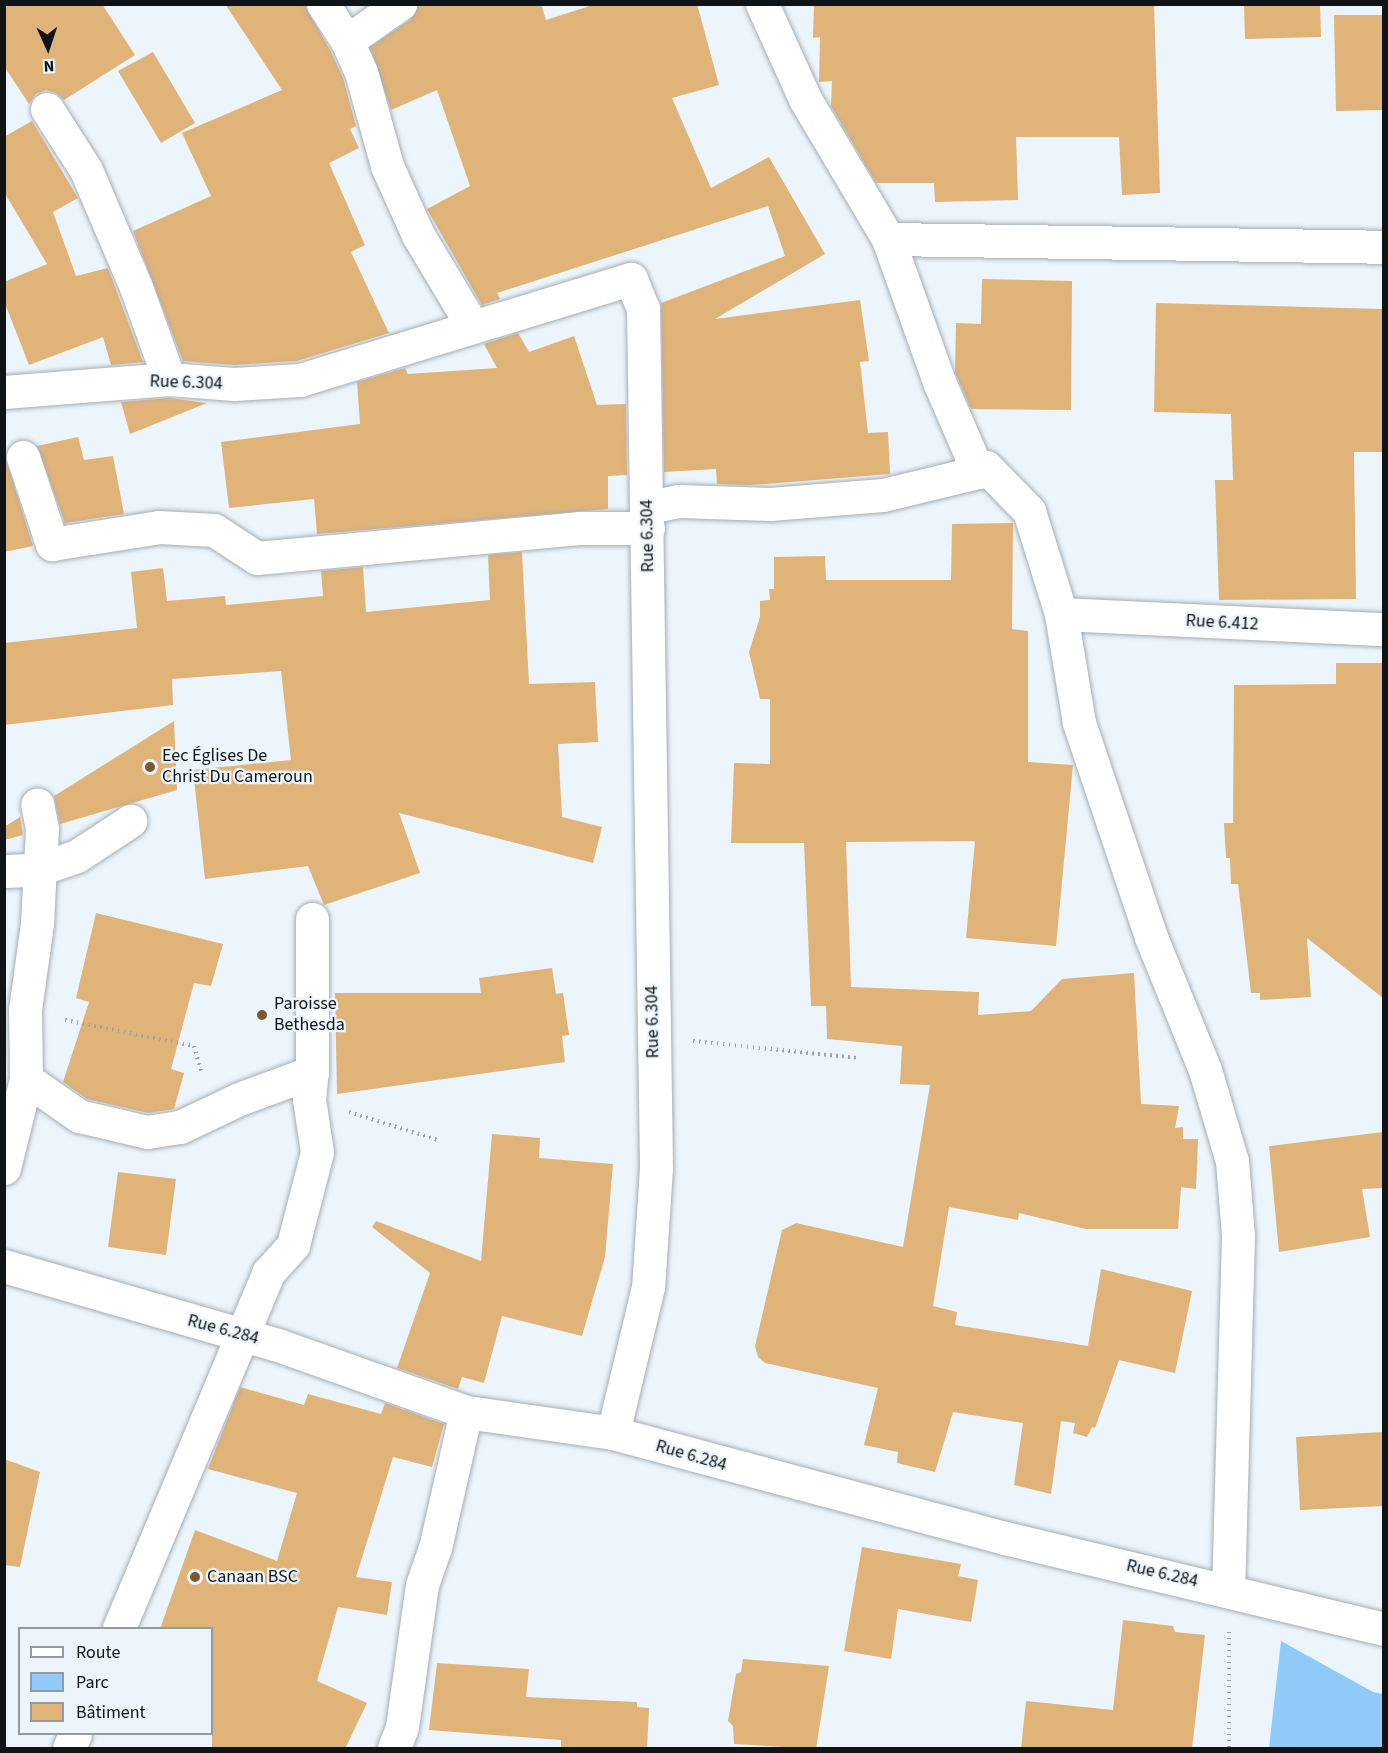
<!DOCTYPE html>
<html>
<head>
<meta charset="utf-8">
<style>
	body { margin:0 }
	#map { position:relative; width:1388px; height:1753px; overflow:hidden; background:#ecf5fc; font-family:"Source Sans 3",sans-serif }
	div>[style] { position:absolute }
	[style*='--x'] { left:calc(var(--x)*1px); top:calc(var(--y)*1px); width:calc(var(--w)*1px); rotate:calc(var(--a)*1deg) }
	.green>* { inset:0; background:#90cbf8 }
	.building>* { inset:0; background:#e0b378 }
	.path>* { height:4px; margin-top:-2px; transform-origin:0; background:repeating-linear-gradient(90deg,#9da3a9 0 1.5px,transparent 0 6px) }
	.roads { filter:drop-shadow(0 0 2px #a5adb4) drop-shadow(0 0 2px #a5adb4) }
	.minor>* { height:33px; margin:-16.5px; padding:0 16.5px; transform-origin:16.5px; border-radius:16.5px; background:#fff }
	.tertiary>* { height:33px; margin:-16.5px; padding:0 16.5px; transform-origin:16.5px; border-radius:16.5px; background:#fff }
	.dots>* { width:16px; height:16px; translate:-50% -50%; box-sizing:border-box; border:3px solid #ecf5fc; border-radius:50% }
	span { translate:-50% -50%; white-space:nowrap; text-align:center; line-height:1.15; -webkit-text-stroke:4.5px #ecf5fc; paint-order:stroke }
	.street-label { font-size:18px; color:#111416 }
	.poi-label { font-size:18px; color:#111416 }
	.left { translate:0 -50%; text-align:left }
	.frame { position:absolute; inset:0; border:6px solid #111416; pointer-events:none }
	.legend { position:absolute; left:18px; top:1627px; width:195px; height:108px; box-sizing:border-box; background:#ecf5fc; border:2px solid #949ba0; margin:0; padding:8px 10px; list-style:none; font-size:18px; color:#111416 }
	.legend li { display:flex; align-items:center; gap:12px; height:30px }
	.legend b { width:30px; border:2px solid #949ba0 }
	.north { position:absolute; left:18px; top:18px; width:60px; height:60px; -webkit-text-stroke:4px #ecf5fc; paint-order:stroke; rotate:177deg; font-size:16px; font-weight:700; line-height:24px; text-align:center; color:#111416 }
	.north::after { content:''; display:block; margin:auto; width:21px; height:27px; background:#111416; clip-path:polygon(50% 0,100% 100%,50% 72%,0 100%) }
</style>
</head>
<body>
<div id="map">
	<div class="green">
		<i style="clip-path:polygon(1281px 1641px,1373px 1692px,1383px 1694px,1383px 1748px,1269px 1748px)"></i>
	</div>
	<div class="building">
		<i style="clip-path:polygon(4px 4px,102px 4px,135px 55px,64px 100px,56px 93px,46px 90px,36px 94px,29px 104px,4px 66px)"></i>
		<i style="clip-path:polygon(225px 4px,304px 4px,330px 50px,343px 78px,356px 126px,350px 129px,359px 148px,329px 163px,365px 245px,351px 252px,389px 333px,297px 361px,234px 365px,183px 361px,133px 231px,211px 196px,182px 133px,282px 90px)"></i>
		<i style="clip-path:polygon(418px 4px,541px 4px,546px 20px,596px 4px,697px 4px,719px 85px,672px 98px,711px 188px,769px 157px,825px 254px,715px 319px,860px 300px,869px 361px,860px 362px,868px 433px,888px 432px,890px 474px,751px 485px,717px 484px,716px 469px,664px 472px,661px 303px,785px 256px,768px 206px,497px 293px,500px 299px,482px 305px,427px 209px,470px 186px,437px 90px,391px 110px,370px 47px,411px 19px)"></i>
		<i style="clip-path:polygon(814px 4px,1154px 4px,1160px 193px,1122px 195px,1119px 137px,1016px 137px,1018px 200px,935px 202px,934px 183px,876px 183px,831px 106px,832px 81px,819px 82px,820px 37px,813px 38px)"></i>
		<i style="clip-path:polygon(1244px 4px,1320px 4px,1321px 37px,1245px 39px)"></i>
		<i style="clip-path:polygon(1334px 15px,1383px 15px,1383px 110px,1336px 111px)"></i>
		<i style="clip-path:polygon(153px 52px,195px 123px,161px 143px,118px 71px)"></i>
		<i style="clip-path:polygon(32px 121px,78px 198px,53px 212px,76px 276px,108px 268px,143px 362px,111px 365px,103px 337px,29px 365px,4px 301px,4px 282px,47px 264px,4px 192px,4px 137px)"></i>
		<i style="clip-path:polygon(982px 279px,1072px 281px,1071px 410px,971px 409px,955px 372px,956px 323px,981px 324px)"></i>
		<i style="clip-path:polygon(1156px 303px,1383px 309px,1383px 452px,1354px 452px,1356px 599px,1219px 600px,1215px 480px,1233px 480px,1231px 414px,1154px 412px)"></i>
		<i style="clip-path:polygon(518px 333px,529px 352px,574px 336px,597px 405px,626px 404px,627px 475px,608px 476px,608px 509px,317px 534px,314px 499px,229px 508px,221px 442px,360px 424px,357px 382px,405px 368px,408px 374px,497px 368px,484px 344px)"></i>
		<i style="clip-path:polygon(169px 398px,207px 403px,130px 434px,121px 402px)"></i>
		<i style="clip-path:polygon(78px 437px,84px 460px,113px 456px,124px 514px,65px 523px,37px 446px)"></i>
		<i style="clip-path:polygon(4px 453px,33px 546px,4px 552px)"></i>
		<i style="clip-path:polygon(1013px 523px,1012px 629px,1028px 631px,1028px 762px,1073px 765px,1056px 946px,966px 938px,975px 841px,846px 842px,851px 987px,979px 992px,978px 1015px,1031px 1011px,1062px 979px,1134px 973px,1141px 1104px,1179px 1106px,1175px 1128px,1183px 1127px,1183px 1139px,1198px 1139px,1196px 1189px,1181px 1187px,1178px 1229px,1086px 1229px,1019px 1213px,1018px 1220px,949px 1207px,933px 1306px,957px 1312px,955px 1325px,1088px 1346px,1101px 1269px,1192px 1291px,1175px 1373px,1119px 1360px,1095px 1428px,1092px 1427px,1087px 1437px,1073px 1433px,1075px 1423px,1061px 1421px,1051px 1494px,1014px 1485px,1023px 1423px,953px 1412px,935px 1472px,897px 1463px,898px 1452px,864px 1445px,878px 1388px,765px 1363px,758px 1357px,755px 1346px,782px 1230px,796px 1223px,903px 1247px,930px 1085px,900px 1084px,902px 1046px,827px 1039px,826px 1006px,811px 1006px,804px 843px,731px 843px,734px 763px,770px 764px,770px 699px,760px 699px,749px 652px,760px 617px,760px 601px,770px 600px,769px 589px,774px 589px,774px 557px,825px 556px,826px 580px,951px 580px,952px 524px)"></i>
		<i style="clip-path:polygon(522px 552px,529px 684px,595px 682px,598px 742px,558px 744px,562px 817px,602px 827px,593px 863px,399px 813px,420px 873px,324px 905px,308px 866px,205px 879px,193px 770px,291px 760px,281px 671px,172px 679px,173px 705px,4px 725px,4px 643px,137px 628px,131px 572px,163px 568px,167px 601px,225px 596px,226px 605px,323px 596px,321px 571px,363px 567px,366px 612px,490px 600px,488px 555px)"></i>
		<i style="clip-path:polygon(1336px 663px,1383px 663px,1383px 998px,1307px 938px,1311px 997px,1260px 1000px,1260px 993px,1251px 993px,1238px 884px,1231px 884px,1230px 858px,1226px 858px,1224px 823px,1233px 823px,1234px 685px,1336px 684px)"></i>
		<i style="clip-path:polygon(174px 721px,177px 790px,60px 824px,54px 796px)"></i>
		<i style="clip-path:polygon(20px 817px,23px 835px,4px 840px,4px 827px)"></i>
		<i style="clip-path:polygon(96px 913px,223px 944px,211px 986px,194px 983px,171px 1069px,184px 1073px,174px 1109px,148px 1113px,87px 1099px,63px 1082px,89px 1002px,76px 998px)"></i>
		<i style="clip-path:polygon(552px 968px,556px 994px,563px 993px,569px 1035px,562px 1036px,565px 1062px,337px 1094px,335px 993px,481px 993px,479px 978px)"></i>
		<i style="clip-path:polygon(1383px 1132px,1383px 1188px,1362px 1189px,1370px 1237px,1279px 1252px,1269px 1146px)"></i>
		<i style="clip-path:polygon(492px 1134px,540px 1138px,539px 1158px,613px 1164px,605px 1257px,582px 1336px,502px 1316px,484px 1383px,462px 1377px,458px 1389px,397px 1368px,430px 1273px,372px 1227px,376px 1221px,481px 1261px)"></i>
		<i style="clip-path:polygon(118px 1172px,176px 1179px,166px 1255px,108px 1247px)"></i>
		<i style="clip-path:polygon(240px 1387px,304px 1405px,308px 1394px,381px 1414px,385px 1403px,444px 1424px,432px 1467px,393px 1457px,356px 1577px,392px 1582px,387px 1615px,338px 1607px,317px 1681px,367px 1703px,345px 1749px,212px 1749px,212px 1629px,160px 1629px,195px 1530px,277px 1561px,297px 1493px,208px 1469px)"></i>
		<i style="clip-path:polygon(1383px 1432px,1383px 1506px,1300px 1510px,1296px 1437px)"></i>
		<i style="clip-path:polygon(4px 1459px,40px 1472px,20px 1567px,4px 1565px)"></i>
		<i style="clip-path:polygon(862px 1547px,961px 1564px,958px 1576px,978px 1580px,971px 1622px,898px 1609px,891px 1659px,844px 1651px)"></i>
		<i style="clip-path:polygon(1123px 1620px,1173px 1626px,1175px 1632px,1205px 1635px,1192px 1749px,1021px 1749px,1026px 1701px,1113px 1710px)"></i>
		<i style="clip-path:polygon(743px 1659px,829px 1666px,816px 1749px,734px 1744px,733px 1726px,728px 1721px,736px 1674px,741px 1672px)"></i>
		<i style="clip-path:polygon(437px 1663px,529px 1669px,526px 1697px,637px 1702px,637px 1707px,649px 1708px,647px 1749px,561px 1749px,561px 1740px,429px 1730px)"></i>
	</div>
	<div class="path">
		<i style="--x:65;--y:1020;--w:132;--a:11.4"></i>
		<i style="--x:194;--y:1046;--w:29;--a:74"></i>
		<i style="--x:693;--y:1041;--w:166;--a:5.9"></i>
		<i style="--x:349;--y:1112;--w:93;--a:17.5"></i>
		<i style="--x:1229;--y:1632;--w:116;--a:90"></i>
	</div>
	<div class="roads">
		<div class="minor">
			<i style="--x:323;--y:4;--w:44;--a:57"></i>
			<i style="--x:347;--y:41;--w:34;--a:66"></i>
			<i style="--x:361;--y:72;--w:98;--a:74.5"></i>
			<i style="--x:387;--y:166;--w:76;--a:65.8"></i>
			<i style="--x:418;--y:235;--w:107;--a:59.1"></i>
			<i style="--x:762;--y:4;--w:104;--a:65.6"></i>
			<i style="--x:805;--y:99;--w:163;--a:59.3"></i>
			<i style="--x:888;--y:239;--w:154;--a:70.3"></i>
			<i style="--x:940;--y:384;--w:96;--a:66.6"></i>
			<i style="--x:978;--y:472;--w:9;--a:-32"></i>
			<i style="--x:986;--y:467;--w:62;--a:45.7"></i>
			<i style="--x:1029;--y:511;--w:108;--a:72.7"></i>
			<i style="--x:1061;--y:614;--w:110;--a:80.6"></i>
			<i style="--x:1079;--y:723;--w:226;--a:71.4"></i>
			<i style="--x:1151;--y:937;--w:144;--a:67.9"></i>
			<i style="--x:1205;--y:1070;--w:95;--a:73.5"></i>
			<i style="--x:1232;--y:1161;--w:75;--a:85.4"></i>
			<i style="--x:1238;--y:1236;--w:353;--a:91.6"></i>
			<i style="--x:347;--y:41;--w:65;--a:-34.9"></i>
			<i style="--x:47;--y:109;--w:72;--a:57.4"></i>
			<i style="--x:86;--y:170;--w:127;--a:66.9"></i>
			<i style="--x:136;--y:287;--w:98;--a:70.3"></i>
			<i style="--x:888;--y:239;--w:496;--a:0.9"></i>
			<i style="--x:4;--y:392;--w:166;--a:-4.5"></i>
			<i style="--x:169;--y:379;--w:65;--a:4.4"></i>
			<i style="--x:234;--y:384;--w:66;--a:-3.5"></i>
			<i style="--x:300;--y:380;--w:346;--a:-17"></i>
			<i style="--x:631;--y:279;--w:31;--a:68"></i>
			<i style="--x:643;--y:308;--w:860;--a:89.13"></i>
			<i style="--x:656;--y:1168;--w:119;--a:93.8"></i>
			<i style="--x:648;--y:1287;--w:150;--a:103.5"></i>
			<i style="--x:23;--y:457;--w:92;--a:71.6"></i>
			<i style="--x:52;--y:544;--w:108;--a:-9"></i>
			<i style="--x:159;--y:527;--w:55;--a:3.1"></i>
			<i style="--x:214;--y:530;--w:51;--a:33.1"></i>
			<i style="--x:257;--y:558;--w:323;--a:-5.3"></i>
			<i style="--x:579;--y:528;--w:69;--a:0"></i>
			<i style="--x:648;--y:507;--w:31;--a:-11"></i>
			<i style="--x:678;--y:501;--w:92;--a:1.9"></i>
			<i style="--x:770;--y:504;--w:113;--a:-4.6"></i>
			<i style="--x:883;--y:495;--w:98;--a:-13.6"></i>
			<i style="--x:1061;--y:614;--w:323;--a:2.7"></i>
			<i style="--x:4;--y:871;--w:33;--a:-2"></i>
			<i style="--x:37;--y:870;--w:42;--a:-19.3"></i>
			<i style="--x:77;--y:856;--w:64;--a:-33.4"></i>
			<i style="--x:26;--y:1079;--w:65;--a:34.9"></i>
			<i style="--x:79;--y:1116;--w:70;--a:13.2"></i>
			<i style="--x:147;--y:1132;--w:33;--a:-9"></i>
			<i style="--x:180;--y:1127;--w:65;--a:-25.4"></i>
			<i style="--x:239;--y:1099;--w:78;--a:-20.3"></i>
			<i style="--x:4;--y:1168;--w:92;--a:-76.1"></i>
			<i style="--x:26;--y:1079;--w:69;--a:-90.8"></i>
			<i style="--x:25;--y:1010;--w:87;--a:-82.1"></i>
			<i style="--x:37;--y:924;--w:95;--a:-87"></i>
			<i style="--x:42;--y:829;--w:25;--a:-101"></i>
			<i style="--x:119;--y:1628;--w:385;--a:-67.2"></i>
			<i style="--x:268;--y:1273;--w:38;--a:-48"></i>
			<i style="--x:293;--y:1245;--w:96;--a:-75.5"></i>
			<i style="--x:317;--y:1152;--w:54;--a:-98.6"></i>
			<i style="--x:309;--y:1099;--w:27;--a:-84"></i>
			<i style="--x:312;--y:1072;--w:153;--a:-90"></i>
			<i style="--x:69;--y:1748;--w:15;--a:-67"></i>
			<i style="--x:394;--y:1748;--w:22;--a:-69"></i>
			<i style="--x:402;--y:1727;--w:143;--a:-82"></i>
			<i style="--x:422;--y:1585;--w:39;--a:-71"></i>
			<i style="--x:435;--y:1548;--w:139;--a:-77.2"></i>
		</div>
		<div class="tertiary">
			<i style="--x:4;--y:1266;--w:285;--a:16.1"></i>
			<i style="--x:278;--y:1345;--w:200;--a:19.6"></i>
			<i style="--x:466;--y:1412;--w:148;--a:8.1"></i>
			<i style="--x:613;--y:1433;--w:406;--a:15"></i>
			<i style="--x:1005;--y:1538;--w:390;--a:13.5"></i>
		</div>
	</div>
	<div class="dots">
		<i style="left:150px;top:767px;background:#785a2e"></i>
		<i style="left:262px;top:1015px;background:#785a2e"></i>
		<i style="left:195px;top:1577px;background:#785a2e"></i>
	</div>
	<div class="street-label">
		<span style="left:186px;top:383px;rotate:2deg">Rue 6.304</span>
		<span style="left:648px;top:536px;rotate:-91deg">Rue 6.304</span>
		<span style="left:1222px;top:623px;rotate:3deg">Rue 6.412</span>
		<span style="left:653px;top:1022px;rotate:-91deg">Rue 6.304</span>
		<span style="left:223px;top:1330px;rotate:15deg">Rue 6.284</span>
		<span style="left:691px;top:1456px;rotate:16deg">Rue 6.284</span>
		<span style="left:1162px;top:1574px;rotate:13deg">Rue 6.284</span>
	</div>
	<div class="poi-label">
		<span class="left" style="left:162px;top:767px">Eec Églises De<br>Christ Du Cameroun</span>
		<span class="left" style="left:274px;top:1015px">Paroisse<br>Bethesda</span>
		<span class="left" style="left:207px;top:1577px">Canaan BSC</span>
	</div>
	<div class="frame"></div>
	<ul class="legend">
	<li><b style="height:8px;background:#fff"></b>Route</li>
	<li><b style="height:16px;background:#90cbf8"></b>Parc</li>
	<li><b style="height:16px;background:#e0b378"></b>Bâtiment</li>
	</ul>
	<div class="north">N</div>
</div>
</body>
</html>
